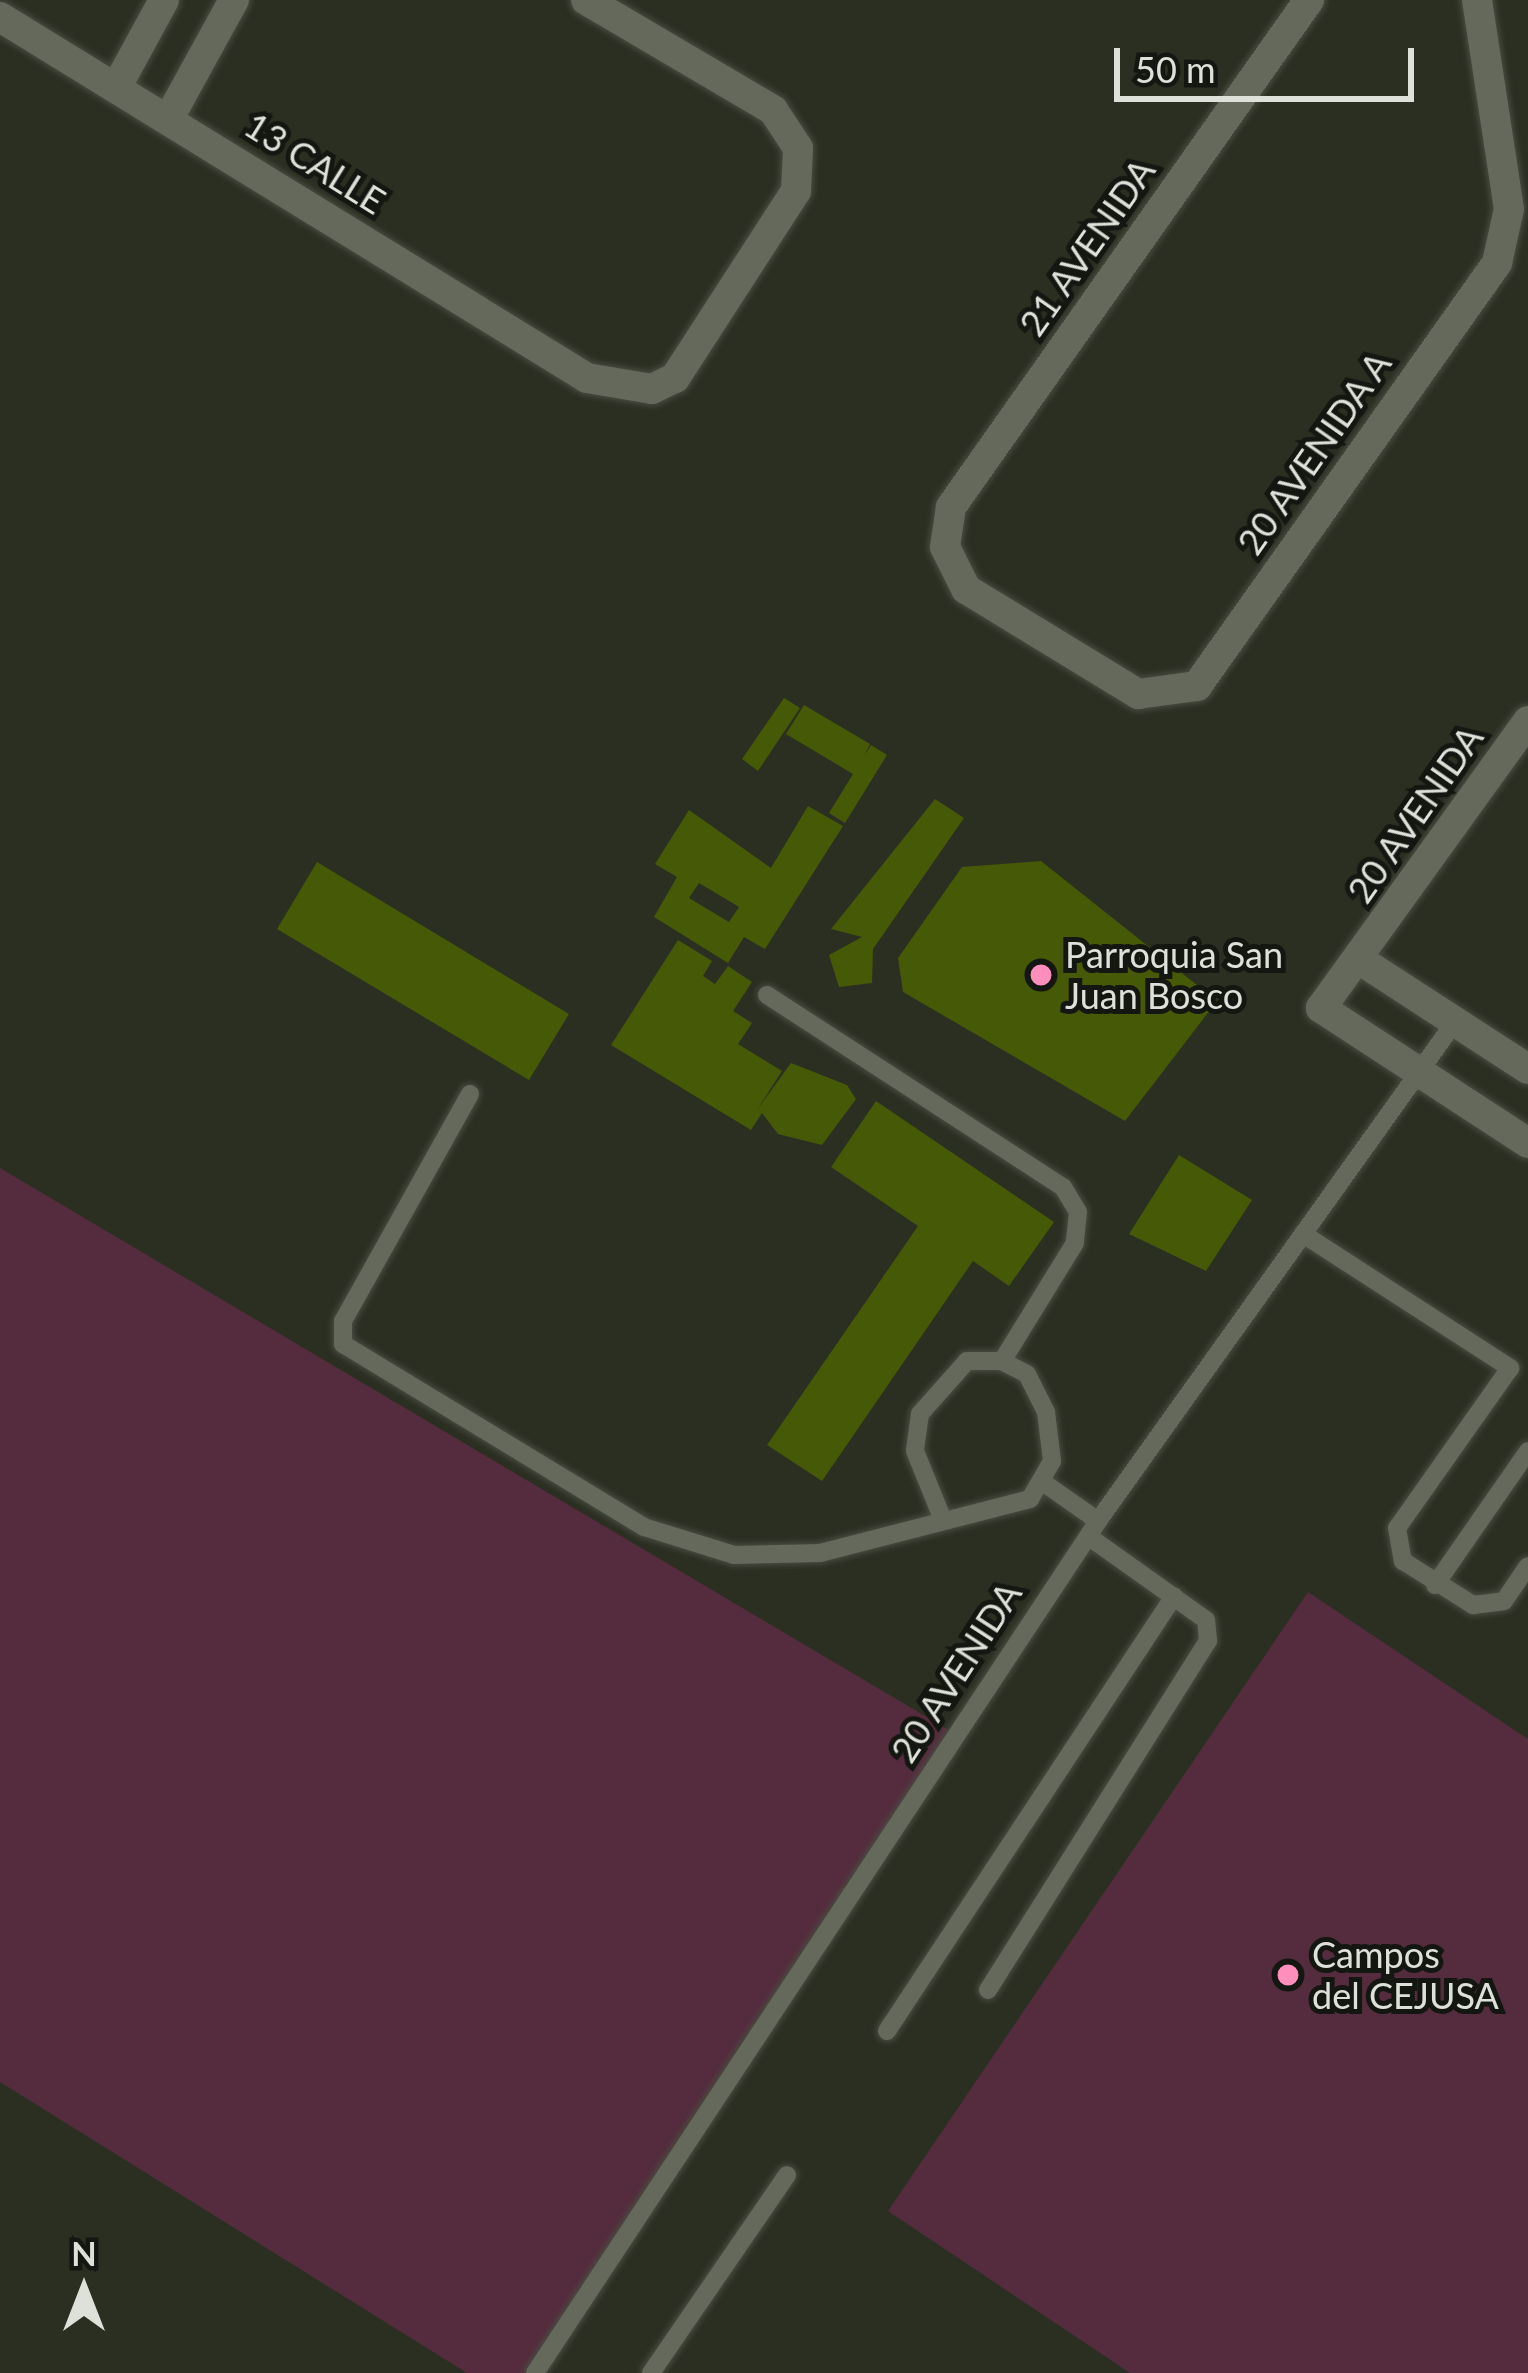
<!DOCTYPE html>
<html>
<head>
<meta charset="utf-8">
<style>
	body { margin:0 }
	#map { position:relative; width:1528px; height:2373px; overflow:hidden; background:#2b2f22; font-family:Lato,sans-serif }
	div>[style] { position:absolute }
	[style*='--x'] { left:calc(var(--x)*1px); top:calc(var(--y)*1px); width:calc(var(--w)*1px); rotate:calc(var(--a)*1deg) }
	.green>* { inset:0; background:#552c3d }
	.building>* { inset:0; background:#455906 }
	.roads { filter:drop-shadow(0 0 3px #484c41) drop-shadow(0 0 3px #484c41) }
	.lane>* { height:18px; margin:-9px; padding:0 9px; transform-origin:9px; border-radius:9px; background:#64695b }
	.street>* { height:30px; margin:-15px; padding:0 15px; transform-origin:15px; border-radius:15px; background:#64695b }
	.dots>* { width:33px; height:33px; translate:-50% -50%; box-sizing:border-box; border:6px solid #141611; border-radius:50% }
	span { translate:-50% -50%; white-space:nowrap; text-align:center; line-height:1.15; -webkit-text-stroke:10px #141611; paint-order:stroke }
	.street-label { font-size:36px; color:#dee1d9 }
	.poi-label { font-size:36px; color:#dee1d9 }
	.left { translate:0 -50%; text-align:left }
	.north { position:absolute; left:24px; top:2229px; width:120px; height:120px; -webkit-text-stroke:9px #141611; paint-order:stroke; rotate:0deg; font-size:33px; font-weight:700; line-height:48px; text-align:center; color:#dee1d9 }
	.north::after { content:''; display:block; margin:auto; width:42px; height:54px; background:#dee1d9; clip-path:polygon(50% 0,100% 100%,50% 72%,0 100%) }
	.scale { position:absolute; left:1114px; top:48px; width:300px; height:54px; box-sizing:border-box; border:6px solid #dee1d9; border-top:0; padding-left:15px; font-size:36px; line-height:42px; white-space:nowrap; color:#dee1d9; -webkit-text-stroke:9px #141611; paint-order:stroke }
</style>
</head>
<body>
<div id="map">
	<div class="green">
		<i style="clip-path:polygon(0 1168px,957px 1735px,535px 2373px,467px 2373px,0 2082px)"></i>
		<i style="clip-path:polygon(1308px 1592px,1528px 1739px,1528px 2373px,1130px 2373px,888px 2211px)"></i>
	</div>
	<div class="building">
		<i style="clip-path:polygon(784px 698px,800px 708px,758px 771px,742px 759px)"></i>
		<i style="clip-path:polygon(804px 705px,870px 744px,865px 755px,871px 745px,887px 755px,845px 823px,829px 813px,853px 774px,786px 734px)"></i>
		<i style="clip-path:polygon(935px 799px,964px 818px,873px 949px,872px 983px,839px 987px,829px 955px,862px 937px,831px 929px)"></i>
		<i style="clip-path:polygon(evenodd,808px 806px,843px 826px,765px 949px,744px 937px,728px 963px,654px 917px,677px 877px,655px 864px,689px 810px,771px 868px,808px 806px,699px 883px,739px 907px,729px 922px,689px 898px,699px 883px)"></i>
		<i style="clip-path:polygon(1041px 861px,1217px 1001px,1125px 1121px,903px 992px,898px 958px,962px 867px)"></i>
		<i style="clip-path:polygon(317px 862px,569px 1014px,529px 1080px,277px 929px)"></i>
		<i style="clip-path:polygon(678px 940px,712px 961px,703px 976px,715px 984px,728px 966px,752px 982px,733px 1011px,752px 1023px,738px 1044px,782px 1071px,757px 1110px,791px 1063px,847px 1085px,856px 1099px,822px 1145px,778px 1134px,762px 1113px,751px 1130px,611px 1045px)"></i>
		<i style="clip-path:polygon(876px 1101px,1054px 1222px,1009px 1286px,973px 1261px,822px 1481px,767px 1445px,918px 1226px,831px 1167px)"></i>
		<i style="clip-path:polygon(1179px 1155px,1252px 1200px,1206px 1271px,1129px 1234px)"></i>
	</div>
	<div class="roads">
		<div class="lane">
			<i style="--x:767;--y:995;--w:353;--a:33"></i>
			<i style="--x:1063;--y:1187;--w:29;--a:59"></i>
			<i style="--x:1078;--y:1212;--w:31;--a:96"></i>
			<i style="--x:1075;--y:1243;--w:139;--a:121.7"></i>
			<i style="--x:470;--y:1094;--w:260;--a:119.2"></i>
			<i style="--x:343;--y:1321;--w:23;--a:90"></i>
			<i style="--x:343;--y:1344;--w:352;--a:31.3"></i>
			<i style="--x:644;--y:1527;--w:94;--a:17.3"></i>
			<i style="--x:734;--y:1555;--w:86;--a:-1.3"></i>
			<i style="--x:820;--y:1553;--w:217;--a:-14.4"></i>
			<i style="--x:1030;--y:1499;--w:44;--a:-59.9"></i>
			<i style="--x:1052;--y:1461;--w:49;--a:-97"></i>
			<i style="--x:1046;--y:1412;--w:42;--a:-116.6"></i>
			<i style="--x:1027;--y:1374;--w:28;--a:-153"></i>
			<i style="--x:1002;--y:1361;--w:35;--a:180"></i>
			<i style="--x:967;--y:1361;--w:71;--a:131.6"></i>
			<i style="--x:920;--y:1414;--w:37;--a:98"></i>
			<i style="--x:915;--y:1451;--w:74;--a:67.9"></i>
			<i style="--x:1303;--y:1234;--w:247;--a:32.9"></i>
			<i style="--x:1510;--y:1368;--w:196;--a:125.2"></i>
			<i style="--x:1397;--y:1528;--w:34;--a:80"></i>
			<i style="--x:1403;--y:1561;--w:83;--a:32.2"></i>
			<i style="--x:1473;--y:1605;--w:31;--a:-7"></i>
			<i style="--x:1504;--y:1601;--w:42;--a:-55.6"></i>
			<i style="--x:1044;--y:1483;--w:66;--a:35.1"></i>
			<i style="--x:1435;--y:1585;--w:163;--a:-55.2"></i>
			<i style="--x:988;--y:1990;--w:413;--a:-57.8"></i>
			<i style="--x:1208;--y:1641;--w:21;--a:-95"></i>
			<i style="--x:1206;--y:1620;--w:143;--a:-144.6"></i>
			<i style="--x:887;--y:2031;--w:521;--a:-56.58"></i>
			<i style="--x:535;--y:2373;--w:1021;--a:-56.54"></i>
			<i style="--x:1098;--y:1521;--w:612;--a:-54.44"></i>
			<i style="--x:651;--y:2373;--w:240;--a:-55.5"></i>
		</div>
		<div class="street">
			<i style="--x:1309;--y:0;--w:621;--a:125.23"></i>
			<i style="--x:951;--y:507;--w:40;--a:98.5"></i>
			<i style="--x:945;--y:547;--w:47;--a:63.4"></i>
			<i style="--x:966;--y:589;--w:202;--a:31.4"></i>
			<i style="--x:1138;--y:694;--w:60;--a:-7.7"></i>
			<i style="--x:1197;--y:686;--w:519;--a:-54.65"></i>
			<i style="--x:1497;--y:263;--w:55;--a:-77.5"></i>
			<i style="--x:1509;--y:209;--w:211;--a:-98.7"></i>
			<i style="--x:0;--y:17;--w:689;--a:31.59"></i>
			<i style="--x:587;--y:378;--w:66;--a:9.6"></i>
			<i style="--x:652;--y:389;--w:25;--a:-26"></i>
			<i style="--x:675;--y:378;--w:223;--a:-57.1"></i>
			<i style="--x:796;--y:191;--w:43;--a:-87.3"></i>
			<i style="--x:798;--y:148;--w:45;--a:-123.3"></i>
			<i style="--x:773;--y:110;--w:217;--a:-149.5"></i>
			<i style="--x:116;--y:88;--w:100;--a:-61.4"></i>
			<i style="--x:169;--y:118;--w:135;--a:-61.2"></i>
			<i style="--x:1528;--y:721;--w:354;--a:125.8"></i>
			<i style="--x:1321;--y:1008;--w:247;--a:33.1"></i>
			<i style="--x:1360;--y:960;--w:200;--a:33"></i>
		</div>
	</div>
	<div class="dots">
		<i style="left:1041px;top:975px;background:#fe8ebc"></i>
		<i style="left:1288px;top:1975px;background:#fe8ebc"></i>
	</div>
	<div class="street-label">
		<span style="left:315px;top:163px;rotate:32deg">13 CALLE</span>
		<span style="left:1087px;top:247px;rotate:-55deg">21 AVENIDA</span>
		<span style="left:1314px;top:453px;rotate:-55deg">20 AVENIDA A</span>
		<span style="left:1415px;top:814px;rotate:-55deg">20 AVENIDA</span>
		<span style="left:956px;top:1672px;rotate:-57deg">20 AVENIDA</span>
	</div>
	<div class="poi-label">
		<span class="left" style="left:1065px;top:975px">Parroquia San<br>Juan Bosco</span>
		<span class="left" style="left:1312px;top:1975px">Campos<br>del CEJUSA</span>
	</div>
	<div class="north">N</div>
	<div class="scale">50 m</div>
</div>
</body>
</html>
